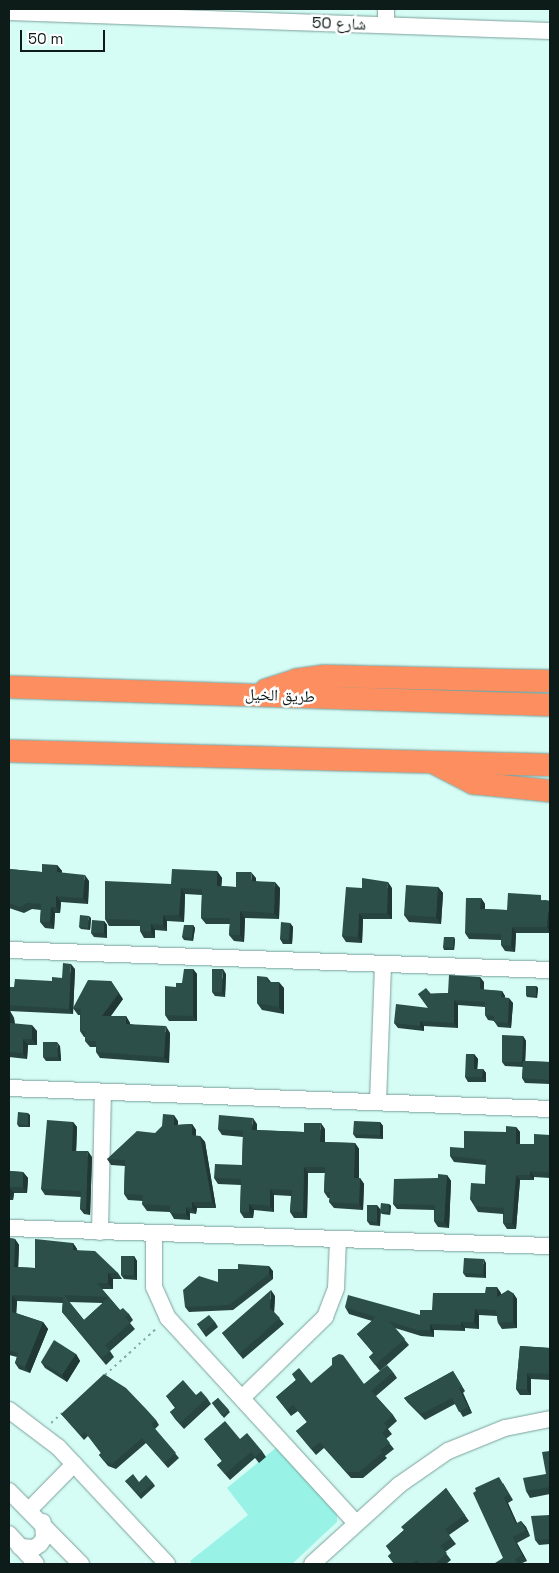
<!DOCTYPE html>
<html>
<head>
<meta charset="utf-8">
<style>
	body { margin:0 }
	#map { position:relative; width:559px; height:1573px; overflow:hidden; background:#d5fcf5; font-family:"Space Grotesk","Noto Naskh Arabic",sans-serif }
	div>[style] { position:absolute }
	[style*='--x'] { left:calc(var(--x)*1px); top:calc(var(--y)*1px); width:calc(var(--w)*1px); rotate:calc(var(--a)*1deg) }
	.green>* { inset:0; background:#98f3e6 }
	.path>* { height:2px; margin-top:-1px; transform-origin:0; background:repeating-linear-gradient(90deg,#8caaa5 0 2.5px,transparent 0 6.5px) }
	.roads { filter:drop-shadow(0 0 1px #7ca09b) drop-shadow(0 0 1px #7ca09b) }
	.minor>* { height:16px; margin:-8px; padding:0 8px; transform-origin:8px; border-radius:8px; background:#fff }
	.highway>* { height:22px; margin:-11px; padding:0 11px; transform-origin:11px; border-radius:11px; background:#fd8e5f }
	.wall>* { inset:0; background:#274440 }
	.shaded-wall>* { inset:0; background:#203734 }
	.building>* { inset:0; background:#2d4f4a }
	span { translate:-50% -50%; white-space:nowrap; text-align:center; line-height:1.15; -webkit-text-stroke:5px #fff; paint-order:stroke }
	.street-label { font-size:16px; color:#0d1b19 }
	.frame { position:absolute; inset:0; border:10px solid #0d1b19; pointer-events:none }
	.scale { position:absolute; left:20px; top:30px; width:85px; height:22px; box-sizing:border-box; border:2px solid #0d1b19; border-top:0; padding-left:6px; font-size:15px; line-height:18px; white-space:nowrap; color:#0d1b19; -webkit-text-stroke:4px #fff; paint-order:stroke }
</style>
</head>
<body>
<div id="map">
	<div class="green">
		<i style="clip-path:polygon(277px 1447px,337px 1509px,337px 1522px,292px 1564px,192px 1564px,190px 1561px,248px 1515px,227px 1488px)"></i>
	</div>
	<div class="path">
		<i style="--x:105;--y:1375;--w:70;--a:-42.1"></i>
		<i style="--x:51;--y:1423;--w:15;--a:-42"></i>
	</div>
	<div class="roads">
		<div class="minor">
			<i style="--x:9;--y:12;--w:541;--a:2.01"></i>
			<i style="--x:386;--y:25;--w:16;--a:-90"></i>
			<i style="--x:9;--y:950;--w:541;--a:2.12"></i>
			<i style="--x:9;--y:1088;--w:541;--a:2.22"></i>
			<i style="--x:378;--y:1102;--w:138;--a:-87.9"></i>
			<i style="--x:9;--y:1228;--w:541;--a:1.91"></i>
			<i style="--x:100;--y:1232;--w:140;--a:-88.8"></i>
			<i style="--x:154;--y:1234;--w:53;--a:90"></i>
			<i style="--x:154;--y:1287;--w:34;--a:66"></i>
			<i style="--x:168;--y:1318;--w:278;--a:47.5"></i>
			<i style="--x:243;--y:1397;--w:115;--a:-44.3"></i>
			<i style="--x:325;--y:1317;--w:31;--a:-69"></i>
			<i style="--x:336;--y:1288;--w:47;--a:-87.6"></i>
			<i style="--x:9;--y:1410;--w:61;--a:37.1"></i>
			<i style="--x:58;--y:1447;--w:160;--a:47"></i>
			<i style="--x:9;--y:1491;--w:103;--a:45.4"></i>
			<i style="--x:30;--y:1509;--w:63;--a:-45.6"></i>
			<i style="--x:9;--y:1534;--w:40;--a:48"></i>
			<i style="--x:20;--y:1547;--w:14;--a:4"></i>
			<i style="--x:34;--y:1548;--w:7;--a:-34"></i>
			<i style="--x:40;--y:1544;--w:7;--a:-56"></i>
			<i style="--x:44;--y:1538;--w:16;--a:-94"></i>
			<i style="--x:312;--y:1564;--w:118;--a:-42.2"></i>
			<i style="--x:399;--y:1485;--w:60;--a:-34.8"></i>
			<i style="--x:448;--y:1451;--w:61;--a:-22"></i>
			<i style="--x:505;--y:1428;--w:46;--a:-11.3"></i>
		</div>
		<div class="highway">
			<i style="--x:9;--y:687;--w:541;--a:1.91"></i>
			<i style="--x:266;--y:690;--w:32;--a:-18"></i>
			<i style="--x:296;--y:680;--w:29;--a:-8"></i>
			<i style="--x:325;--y:676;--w:225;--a:1.3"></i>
			<i style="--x:9;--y:751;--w:541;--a:1.48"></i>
			<i style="--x:436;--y:764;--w:42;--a:27.2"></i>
			<i style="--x:473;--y:783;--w:77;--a:5.9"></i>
		</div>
	</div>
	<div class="wall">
		<i style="clip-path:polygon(57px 865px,62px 871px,62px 873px,89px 881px,88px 904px,61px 902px,60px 913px,55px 913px,54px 929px,45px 928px,40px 922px,41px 910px,32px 909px,24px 913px,9px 908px,9px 869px,42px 872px)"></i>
		<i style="clip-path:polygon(217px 871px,222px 878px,221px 886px,236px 887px,256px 878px,256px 881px,280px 888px,279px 919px,245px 918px,244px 942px,234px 941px,229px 935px,230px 924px,206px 924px,201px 918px,202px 895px,185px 894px,184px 922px,167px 921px,167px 931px,155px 930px,155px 938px,144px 938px,140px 931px,140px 926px,109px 926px,105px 919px,171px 884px)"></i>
		<i style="clip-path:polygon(438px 887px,443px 893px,441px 924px,409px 922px,404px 915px)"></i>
		<i style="clip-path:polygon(362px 888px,392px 888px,392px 919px,363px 919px,362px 943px,346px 942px,342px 936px)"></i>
		<i style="clip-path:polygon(481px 898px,485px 904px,485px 909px,507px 910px,545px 900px,550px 901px,550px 933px,516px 933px,515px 952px,505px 951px,501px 945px,501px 940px,469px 939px,465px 933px)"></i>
		<i style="clip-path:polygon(91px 918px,90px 930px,81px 929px,79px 927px)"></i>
		<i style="clip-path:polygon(104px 921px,107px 925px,107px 938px,94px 937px,91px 933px)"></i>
		<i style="clip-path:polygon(290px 923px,293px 927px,292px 944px,283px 944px,280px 939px)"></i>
		<i style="clip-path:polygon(193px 925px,195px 928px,193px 941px,184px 940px,182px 937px)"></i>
		<i style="clip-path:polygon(454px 937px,455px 940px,454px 950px,444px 950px,443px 947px)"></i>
		<i style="clip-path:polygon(75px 969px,73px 1014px,9px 1011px,9px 987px,14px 987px,52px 981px,62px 978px)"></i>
		<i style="clip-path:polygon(193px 969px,197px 974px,197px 1021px,169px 1021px,165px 1015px,176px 987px,182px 983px)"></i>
		<i style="clip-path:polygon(226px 974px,225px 997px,215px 996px,212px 992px)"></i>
		<i style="clip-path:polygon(267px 977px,271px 982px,284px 988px,284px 1014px,262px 1010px,257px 1003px)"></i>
		<i style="clip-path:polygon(484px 982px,484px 990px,502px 991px,505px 996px,505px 998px,513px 1003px,511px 1028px,498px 1027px,494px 1021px,488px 1020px,485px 1015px,485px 1007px,458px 1005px,458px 1028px,424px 1026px,424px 1031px,398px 1028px,394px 1023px,428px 1008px,418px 994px,448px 993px)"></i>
		<i style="clip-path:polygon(536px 986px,538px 988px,537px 998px,527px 997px,526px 995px)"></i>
		<i style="clip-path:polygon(123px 999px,111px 1016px,126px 1016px,130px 1023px,130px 1024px,170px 1033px,169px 1063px,100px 1058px,96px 1052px,96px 1047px,90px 1047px,85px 1041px,85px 1037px,84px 1037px,80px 1031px,80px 1015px,78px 1015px,73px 1008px)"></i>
		<i style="clip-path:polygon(9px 1011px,10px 1011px,14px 1018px,15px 1024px,37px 1031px,37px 1045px,28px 1045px,27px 1059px,9px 1057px)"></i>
		<i style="clip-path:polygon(523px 1036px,526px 1041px,525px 1061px,550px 1062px,550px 1084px,525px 1083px,522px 1078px,523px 1067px,505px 1066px,502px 1062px)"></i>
		<i style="clip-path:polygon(60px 1046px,61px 1061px,46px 1061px,43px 1057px)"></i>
		<i style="clip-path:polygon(474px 1054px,478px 1059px,477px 1069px,483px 1069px,486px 1073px,486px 1082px,468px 1082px,465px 1077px)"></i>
		<i style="clip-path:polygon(30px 1115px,30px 1127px,19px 1127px,17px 1124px)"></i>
		<i style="clip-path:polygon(178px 1121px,178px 1125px,192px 1124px,196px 1130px,196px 1136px,200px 1136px,205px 1142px,216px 1208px,197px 1208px,196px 1214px,190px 1213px,190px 1220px,174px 1219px,170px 1212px,147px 1211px,142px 1204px,143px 1201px,128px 1200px,124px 1194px,125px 1166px,111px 1165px,107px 1159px)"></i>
		<i style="clip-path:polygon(73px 1122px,77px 1127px,76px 1151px,92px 1157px,90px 1215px,84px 1214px,80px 1209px,81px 1197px,45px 1195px,41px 1189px)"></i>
		<i style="clip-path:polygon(380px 1122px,383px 1126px,383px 1139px,356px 1138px,353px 1134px)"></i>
		<i style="clip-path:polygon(257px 1124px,257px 1130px,304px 1132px,325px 1129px,325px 1142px,355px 1143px,359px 1149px,359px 1178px,360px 1178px,364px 1184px,363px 1210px,334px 1208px,329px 1202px,330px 1198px,328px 1198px,324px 1192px,325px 1173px,308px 1173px,307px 1218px,294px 1218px,290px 1212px,291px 1196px,274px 1195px,274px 1212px,254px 1210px,253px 1218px,244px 1218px,240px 1212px,241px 1185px,218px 1184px,214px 1178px,242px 1165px,243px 1137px,222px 1135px,218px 1129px)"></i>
		<i style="clip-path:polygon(516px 1127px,520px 1132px,520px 1144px,534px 1144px,550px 1135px,550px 1178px,534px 1177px,534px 1180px,520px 1180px,516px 1229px,507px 1229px,503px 1223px,503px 1214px,478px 1212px,470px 1199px,485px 1184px,486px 1165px,454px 1162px,450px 1156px,464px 1148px,506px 1132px)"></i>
		<i style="clip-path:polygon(9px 1171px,23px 1172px,28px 1178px,27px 1193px,14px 1193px,13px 1200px,9px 1200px)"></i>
		<i style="clip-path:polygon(447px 1175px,451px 1181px,449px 1228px,438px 1227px,434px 1221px,434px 1210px,397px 1209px,393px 1204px,438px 1178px)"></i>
		<i style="clip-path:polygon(389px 1204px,391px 1206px,390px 1215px,382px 1214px,380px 1212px,380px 1226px,370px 1225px,367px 1221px,380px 1210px)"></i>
		<i style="clip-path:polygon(evenodd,9px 1238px,15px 1239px,19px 1245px,18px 1267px,35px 1268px,73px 1243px,77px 1249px,77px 1250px,118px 1273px,122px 1279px,113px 1279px,113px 1289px,102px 1289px,120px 1310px,129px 1314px,133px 1320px,130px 1323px,135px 1329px,110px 1351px,114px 1357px,106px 1365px,62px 1312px,63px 1303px,17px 1301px,16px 1313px,43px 1322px,48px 1329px,30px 1373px,19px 1369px,15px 1363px,17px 1357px,9px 1355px,9px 1238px,69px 1302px,103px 1303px,84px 1320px,69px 1302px)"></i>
		<i style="clip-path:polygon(134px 1256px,137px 1261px,137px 1280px,124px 1279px,121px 1275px)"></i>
		<i style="clip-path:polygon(486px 1263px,486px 1278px,466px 1277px,463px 1273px)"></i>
		<i style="clip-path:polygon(273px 1271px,273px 1279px,233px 1310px,189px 1312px,185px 1307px,218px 1282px)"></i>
		<i style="clip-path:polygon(501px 1293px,501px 1294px,513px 1293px,517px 1299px,517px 1328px,502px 1329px,498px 1323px,497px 1316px,479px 1315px,479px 1329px,465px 1328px,465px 1331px,434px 1330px,434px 1337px,421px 1336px,395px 1328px,409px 1345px,380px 1371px,369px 1357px,373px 1353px,357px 1334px,372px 1321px,349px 1314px,345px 1307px,420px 1315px,432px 1310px)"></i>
		<i style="clip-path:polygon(275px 1296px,274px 1312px,284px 1324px,243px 1359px,222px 1333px)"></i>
		<i style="clip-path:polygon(215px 1322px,218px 1327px,206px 1337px,197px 1324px)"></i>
		<i style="clip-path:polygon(520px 1346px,550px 1348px,550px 1380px,531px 1379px,531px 1395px,520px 1395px,516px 1389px)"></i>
		<i style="clip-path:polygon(76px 1354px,80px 1361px,67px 1382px,45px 1368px,41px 1362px)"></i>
		<i style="clip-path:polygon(453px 1371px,465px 1391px,463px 1393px,472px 1413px,463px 1417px,455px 1404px,425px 1420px,408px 1403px,404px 1398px)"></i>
		<i style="clip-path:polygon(393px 1372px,397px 1378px,376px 1396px,393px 1415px,397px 1421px,388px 1429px,392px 1434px,386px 1439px,394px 1449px,385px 1456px,387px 1458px,363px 1478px,351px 1478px,324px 1448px,316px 1455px,296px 1431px,307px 1422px,298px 1411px,291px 1416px,276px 1397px,296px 1380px,292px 1374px,311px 1383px,364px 1384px)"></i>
		<i style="clip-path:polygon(196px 1395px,207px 1398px,211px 1404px,184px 1429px,175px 1419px,170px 1412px,175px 1408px,166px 1396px)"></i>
		<i style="clip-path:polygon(218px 1398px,230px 1412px,224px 1418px,212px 1403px)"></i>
		<i style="clip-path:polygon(61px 1414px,156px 1420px,159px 1425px,155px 1429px,179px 1458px,168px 1468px,146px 1443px,116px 1469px,108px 1466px,99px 1455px,101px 1453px,88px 1436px,84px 1440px)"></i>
		<i style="clip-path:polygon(204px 1439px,240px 1439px,262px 1451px,266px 1457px,259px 1463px,255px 1458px,230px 1480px,217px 1465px,222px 1461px)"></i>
		<i style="clip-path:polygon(550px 1451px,550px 1494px,530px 1498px,526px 1491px,546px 1474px)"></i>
		<i style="clip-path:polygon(125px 1481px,153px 1483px,155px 1486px,141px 1499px)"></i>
		<i style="clip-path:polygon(503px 1483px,513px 1500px,508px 1503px,517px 1523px,521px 1521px,526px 1527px,530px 1536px,517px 1543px,527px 1561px,520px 1564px,496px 1564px,503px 1558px)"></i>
		<i style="clip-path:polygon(446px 1488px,469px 1521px,449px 1535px,456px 1544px,445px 1552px,451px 1560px,446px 1564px,394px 1564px,388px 1556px,391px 1553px,386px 1546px,404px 1530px)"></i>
		<i style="clip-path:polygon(550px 1515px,550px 1544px,539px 1545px,535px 1540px)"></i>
	</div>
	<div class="shaded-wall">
		<i style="clip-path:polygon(57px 865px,62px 871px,61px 879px,57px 872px)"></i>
		<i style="clip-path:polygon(217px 871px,222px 878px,221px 892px,217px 886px)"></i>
		<i style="clip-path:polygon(251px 872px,256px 878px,256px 887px,252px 881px)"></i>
		<i style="clip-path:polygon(85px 875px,89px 881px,88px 904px,83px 898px)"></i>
		<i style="clip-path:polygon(275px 882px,280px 888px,279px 919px,274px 913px)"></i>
		<i style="clip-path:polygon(388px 882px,392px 888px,392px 919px,387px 913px)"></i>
		<i style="clip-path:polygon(438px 887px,443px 893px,441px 924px,436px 917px)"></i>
		<i style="clip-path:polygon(181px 888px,185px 894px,184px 922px,179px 915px)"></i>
		<i style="clip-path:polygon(56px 896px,61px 902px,60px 913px,56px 907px)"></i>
		<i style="clip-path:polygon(481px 898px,485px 904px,485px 915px,480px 909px)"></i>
		<i style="clip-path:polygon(51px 907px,55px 913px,54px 929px,50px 922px)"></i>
		<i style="clip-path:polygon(240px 911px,245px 918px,244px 942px,240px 935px)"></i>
		<i style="clip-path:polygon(548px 912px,550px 916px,550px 932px,547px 927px)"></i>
		<i style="clip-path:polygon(359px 913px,363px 919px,362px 943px,358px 937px)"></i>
		<i style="clip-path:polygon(163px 915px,167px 921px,167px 931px,163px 925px)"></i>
		<i style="clip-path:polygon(89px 916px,91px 918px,90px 930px,88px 928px)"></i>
		<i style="clip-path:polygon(104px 921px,107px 925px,107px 938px,104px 933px)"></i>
		<i style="clip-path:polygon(290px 923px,293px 927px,292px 944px,289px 940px)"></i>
		<i style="clip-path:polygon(151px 924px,155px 930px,155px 938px,151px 932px)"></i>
		<i style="clip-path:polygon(193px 925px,195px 928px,193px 941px,192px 938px)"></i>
		<i style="clip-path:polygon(512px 927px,516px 933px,515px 952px,511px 946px)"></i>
		<i style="clip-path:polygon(454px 937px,455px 940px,454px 950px,453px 948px)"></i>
		<i style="clip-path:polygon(71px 964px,75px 969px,73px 1014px,69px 1009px)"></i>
		<i style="clip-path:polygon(193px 969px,197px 974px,197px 1021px,193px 1016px)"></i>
		<i style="clip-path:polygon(223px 969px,226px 974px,225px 997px,222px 992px)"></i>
		<i style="clip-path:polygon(480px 977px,484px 982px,483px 995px,480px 989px)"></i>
		<i style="clip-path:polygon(111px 981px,123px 999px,106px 1022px,102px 1016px)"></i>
		<i style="clip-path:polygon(279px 982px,284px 988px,284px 1014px,279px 1007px)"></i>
		<i style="clip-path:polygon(536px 986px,538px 988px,537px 998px,536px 996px)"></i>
		<i style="clip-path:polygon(502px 991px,505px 996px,505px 1003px,501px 997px)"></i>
		<i style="clip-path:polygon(509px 998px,513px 1003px,511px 1028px,508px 1023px)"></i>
		<i style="clip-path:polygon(454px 1000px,458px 1005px,458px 1028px,454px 1023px)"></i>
		<i style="clip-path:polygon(10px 1011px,14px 1018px,15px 1030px,10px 1023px)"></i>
		<i style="clip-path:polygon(126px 1016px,130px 1023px,130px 1030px,126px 1024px)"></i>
		<i style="clip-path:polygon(420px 1021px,424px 1026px,424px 1031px,420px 1026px)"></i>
		<i style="clip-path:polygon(32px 1025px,37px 1031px,37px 1045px,32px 1039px)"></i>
		<i style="clip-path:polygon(166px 1026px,170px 1033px,169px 1063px,164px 1057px)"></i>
		<i style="clip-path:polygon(523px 1036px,526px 1041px,525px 1067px,522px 1062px)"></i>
		<i style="clip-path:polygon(23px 1039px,28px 1045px,27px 1059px,23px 1053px)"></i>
		<i style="clip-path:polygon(57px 1042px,60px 1046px,61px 1061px,58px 1057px)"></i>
		<i style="clip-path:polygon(474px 1054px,478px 1059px,477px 1073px,474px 1069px)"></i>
		<i style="clip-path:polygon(483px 1069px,486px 1073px,486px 1082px,482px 1077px)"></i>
		<i style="clip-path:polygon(28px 1113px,30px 1115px,30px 1127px,28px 1125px)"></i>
		<i style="clip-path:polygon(174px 1115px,178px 1121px,178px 1131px,174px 1125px)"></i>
		<i style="clip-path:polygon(253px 1118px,257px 1124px,256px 1136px,252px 1130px)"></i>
		<i style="clip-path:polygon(73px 1122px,77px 1127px,76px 1156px,72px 1151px)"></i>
		<i style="clip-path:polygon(380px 1122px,383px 1126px,383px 1139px,380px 1135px)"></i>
		<i style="clip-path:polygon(321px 1123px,325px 1129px,325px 1147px,320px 1142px)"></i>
		<i style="clip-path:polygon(192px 1124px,196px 1130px,196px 1141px,192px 1135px)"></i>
		<i style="clip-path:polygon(516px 1127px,520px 1132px,520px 1150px,516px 1144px)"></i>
		<i style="clip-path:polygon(200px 1136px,205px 1142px,216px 1208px,212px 1202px)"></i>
		<i style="clip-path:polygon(355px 1143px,359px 1149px,359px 1184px,354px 1178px)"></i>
		<i style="clip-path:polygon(88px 1151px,92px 1157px,90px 1215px,86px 1209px)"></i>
		<i style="clip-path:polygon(304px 1167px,308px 1173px,307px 1218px,303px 1212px)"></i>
		<i style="clip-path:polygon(530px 1171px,534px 1177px,534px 1180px,530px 1175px)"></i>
		<i style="clip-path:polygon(23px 1172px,28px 1178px,27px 1193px,23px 1187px)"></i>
		<i style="clip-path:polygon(447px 1175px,451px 1181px,449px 1228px,444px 1222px)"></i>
		<i style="clip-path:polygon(516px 1175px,520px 1180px,516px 1229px,512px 1223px)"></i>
		<i style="clip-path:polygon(360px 1178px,364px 1184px,363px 1210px,359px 1204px)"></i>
		<i style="clip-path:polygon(9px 1187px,14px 1193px,13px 1200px,9px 1194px)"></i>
		<i style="clip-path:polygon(270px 1189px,274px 1195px,274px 1212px,270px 1206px)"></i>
		<i style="clip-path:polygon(192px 1202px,197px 1208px,196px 1214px,192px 1208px)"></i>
		<i style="clip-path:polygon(249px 1204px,254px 1210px,253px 1218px,249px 1212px)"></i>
		<i style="clip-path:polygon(389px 1204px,391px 1206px,390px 1215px,389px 1212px)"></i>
		<i style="clip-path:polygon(377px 1205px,381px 1210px,380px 1226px,377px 1222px)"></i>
		<i style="clip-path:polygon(186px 1207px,190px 1213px,190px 1220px,186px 1214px)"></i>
		<i style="clip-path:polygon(15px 1239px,19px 1245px,18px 1273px,14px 1267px)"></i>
		<i style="clip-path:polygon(73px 1243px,77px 1249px,77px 1256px,73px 1250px)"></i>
		<i style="clip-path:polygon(134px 1256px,137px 1261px,137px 1280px,134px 1275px)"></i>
		<i style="clip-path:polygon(484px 1259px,486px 1263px,486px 1278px,483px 1274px)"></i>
		<i style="clip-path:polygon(269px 1266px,273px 1271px,273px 1279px,269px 1274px)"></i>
		<i style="clip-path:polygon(108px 1273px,113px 1279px,113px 1289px,108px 1283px)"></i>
		<i style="clip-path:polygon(497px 1287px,501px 1293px,502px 1303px,497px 1297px)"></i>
		<i style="clip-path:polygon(271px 1290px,275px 1296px,274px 1314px,270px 1308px)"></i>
		<i style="clip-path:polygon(513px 1293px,517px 1299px,517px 1328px,513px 1322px)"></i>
		<i style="clip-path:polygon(12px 1295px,17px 1301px,16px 1318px,12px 1312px)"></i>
		<i style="clip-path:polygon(475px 1309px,479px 1315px,479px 1329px,474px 1322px)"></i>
		<i style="clip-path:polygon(43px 1322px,48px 1329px,30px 1373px,25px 1367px)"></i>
		<i style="clip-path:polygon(461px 1322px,465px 1328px,465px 1331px,461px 1325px)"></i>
		<i style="clip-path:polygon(430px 1324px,434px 1330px,434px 1337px,430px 1330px)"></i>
		<i style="clip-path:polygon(76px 1354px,80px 1361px,67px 1382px,62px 1375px)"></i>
		<i style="clip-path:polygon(527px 1373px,531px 1379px,531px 1395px,527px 1390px)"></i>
		<i style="clip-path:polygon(459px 1388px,463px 1393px,472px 1413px,468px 1407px)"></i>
		<i style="clip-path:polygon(504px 1497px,508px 1503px,520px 1530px,516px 1524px)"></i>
		<i style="clip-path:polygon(521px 1521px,526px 1527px,530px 1536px,526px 1530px)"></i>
		<i style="clip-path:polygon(513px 1537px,517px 1543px,527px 1561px,522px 1555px)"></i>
	</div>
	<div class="building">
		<i style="clip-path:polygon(42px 864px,57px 865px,57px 872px,85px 875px,83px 898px,56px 896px,56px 907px,51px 907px,50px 922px,40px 922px,41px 904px,27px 903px,20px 907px,9px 903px,9px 869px,42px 872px)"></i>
		<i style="clip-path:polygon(172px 869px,217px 871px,217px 886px,236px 887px,236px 872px,251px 872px,252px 881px,275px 882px,274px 913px,240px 911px,240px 935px,229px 935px,230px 918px,201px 918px,202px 889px,181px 888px,179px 915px,163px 915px,163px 925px,151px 924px,151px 932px,140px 931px,140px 920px,105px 919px,105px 881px,171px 884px)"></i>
		<i style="clip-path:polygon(362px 878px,388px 882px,387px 913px,359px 913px,358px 937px,342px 936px,346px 887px,362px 888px)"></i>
		<i style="clip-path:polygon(406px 885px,438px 887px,436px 917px,404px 915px)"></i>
		<i style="clip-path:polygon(508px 893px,541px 895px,541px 900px,550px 901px,550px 912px,548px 912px,547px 927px,512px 927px,511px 946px,501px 945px,501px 934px,465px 933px,466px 898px,481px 898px,480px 909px,507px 910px)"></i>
		<i style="clip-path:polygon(80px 915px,89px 916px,88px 928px,79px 927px)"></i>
		<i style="clip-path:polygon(92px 920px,104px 921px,104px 933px,91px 933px)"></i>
		<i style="clip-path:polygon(281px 922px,290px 923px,289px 940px,280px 939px)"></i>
		<i style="clip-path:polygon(184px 925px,193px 925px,192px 938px,182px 937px)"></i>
		<i style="clip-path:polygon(444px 937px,454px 937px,453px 948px,443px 947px)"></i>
		<i style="clip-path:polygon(63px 963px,71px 964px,69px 1009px,9px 1005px,9px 987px,14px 987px,15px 979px,52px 981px,52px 977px,62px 978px)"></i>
		<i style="clip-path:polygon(184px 969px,193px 969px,193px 1016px,165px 1015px,165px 986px,176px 987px,176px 983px,182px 983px)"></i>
		<i style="clip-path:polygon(212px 969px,223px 969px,222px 992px,212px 992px)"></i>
		<i style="clip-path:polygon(449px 975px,480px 977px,480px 989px,502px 991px,501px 997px,509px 998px,508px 1023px,494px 1022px,494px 1016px,485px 1015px,485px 1002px,454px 1000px,454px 1023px,420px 1021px,420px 1026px,394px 1023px,396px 1004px,429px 1008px,418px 994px,426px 988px,431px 994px,448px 993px)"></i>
		<i style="clip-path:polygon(257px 976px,267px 977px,267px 982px,279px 982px,279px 1007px,257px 1003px)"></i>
		<i style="clip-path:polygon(88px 980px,111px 981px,119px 993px,102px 1016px,126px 1016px,126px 1024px,166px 1026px,164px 1057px,96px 1052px,96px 1041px,85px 1041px,85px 1031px,80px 1031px,81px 1009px,73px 1008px)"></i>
		<i style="clip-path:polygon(526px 986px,536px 986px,536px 996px,526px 995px)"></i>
		<i style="clip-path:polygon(9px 1011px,10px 1011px,10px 1023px,32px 1025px,32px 1039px,23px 1039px,23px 1053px,9px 1052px)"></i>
		<i style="clip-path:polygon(502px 1035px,523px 1036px,522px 1062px,502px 1062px)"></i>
		<i style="clip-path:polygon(43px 1042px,57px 1042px,58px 1057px,43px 1057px)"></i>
		<i style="clip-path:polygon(466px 1054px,474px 1054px,474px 1069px,483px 1069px,482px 1077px,465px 1077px)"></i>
		<i style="clip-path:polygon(523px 1061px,550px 1062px,550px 1080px,522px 1078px)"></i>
		<i style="clip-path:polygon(18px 1112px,28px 1113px,28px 1125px,17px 1124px)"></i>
		<i style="clip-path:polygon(163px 1114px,174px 1115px,174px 1125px,192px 1124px,192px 1135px,200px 1136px,212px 1202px,192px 1202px,192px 1208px,186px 1207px,186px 1214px,170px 1213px,170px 1206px,142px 1204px,143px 1195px,124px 1194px,125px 1160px,107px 1159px,137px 1131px,155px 1133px,162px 1126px)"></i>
		<i style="clip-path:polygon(219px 1115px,253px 1118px,252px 1130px,304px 1132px,304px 1123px,321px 1123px,320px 1142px,355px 1143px,354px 1178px,360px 1178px,359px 1204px,329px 1202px,330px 1192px,324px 1192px,325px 1167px,304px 1167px,303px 1212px,290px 1212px,292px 1190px,270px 1189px,270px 1206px,249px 1204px,249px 1212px,240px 1212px,241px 1179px,214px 1178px,215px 1164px,242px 1165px,243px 1131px,218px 1129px)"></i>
		<i style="clip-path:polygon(47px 1120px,73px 1122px,72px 1151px,88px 1151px,86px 1209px,80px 1209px,81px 1191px,41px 1189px)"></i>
		<i style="clip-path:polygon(354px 1121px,380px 1122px,380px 1135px,353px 1134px)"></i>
		<i style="clip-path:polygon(506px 1126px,516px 1127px,516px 1144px,534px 1144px,534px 1134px,550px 1135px,550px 1172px,530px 1171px,530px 1175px,516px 1175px,512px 1223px,503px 1223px,504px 1208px,474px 1206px,474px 1200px,470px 1199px,471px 1183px,485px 1184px,486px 1160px,450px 1156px,450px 1147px,464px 1148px,464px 1131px,506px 1132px)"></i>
		<i style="clip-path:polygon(9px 1171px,23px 1172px,23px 1187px,9px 1187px,9px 1194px)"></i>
		<i style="clip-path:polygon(438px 1174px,447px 1175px,444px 1222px,434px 1221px,435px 1205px,393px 1204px,394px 1179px,438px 1178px)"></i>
		<i style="clip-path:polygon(381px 1203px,389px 1204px,389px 1212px,380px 1212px)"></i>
		<i style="clip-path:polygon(367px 1205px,377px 1205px,377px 1222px,367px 1221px)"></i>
		<i style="clip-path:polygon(evenodd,9px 1238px,15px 1239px,14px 1267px,35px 1268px,35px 1239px,73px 1243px,73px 1250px,95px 1251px,118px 1273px,108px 1273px,108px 1283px,97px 1283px,120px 1310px,123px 1308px,129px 1314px,125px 1317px,130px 1323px,105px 1345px,110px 1351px,102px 1358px,62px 1312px,63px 1297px,12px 1295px,12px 1312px,43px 1322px,25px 1367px,15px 1363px,18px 1353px,9px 1350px,9px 1238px,64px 1295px,109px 1297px,84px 1320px,64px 1295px)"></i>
		<i style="clip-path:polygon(121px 1256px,134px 1256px,134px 1275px,121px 1275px)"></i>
		<i style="clip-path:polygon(464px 1258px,484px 1259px,483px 1274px,463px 1273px)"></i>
		<i style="clip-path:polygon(238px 1264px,269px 1266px,269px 1274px,229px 1305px,185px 1307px,183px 1290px,199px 1276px,218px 1282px,218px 1269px,238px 1269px)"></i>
		<i style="clip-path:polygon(486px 1287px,497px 1287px,497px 1297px,508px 1290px,513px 1293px,513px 1322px,498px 1323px,496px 1310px,475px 1309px,474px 1322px,461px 1322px,461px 1325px,430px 1324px,430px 1330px,417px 1330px,389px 1321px,405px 1339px,375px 1365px,369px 1357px,374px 1353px,357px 1334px,376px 1317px,345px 1307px,348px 1295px,420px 1315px,420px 1310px,432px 1310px,433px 1293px,485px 1293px)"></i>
		<i style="clip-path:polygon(271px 1290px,270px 1308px,280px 1318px,239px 1354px,222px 1333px)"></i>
		<i style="clip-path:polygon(209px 1315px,215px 1322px,203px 1332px,197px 1324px)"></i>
		<i style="clip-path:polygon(54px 1340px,76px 1354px,62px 1375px,41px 1362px)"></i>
		<i style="clip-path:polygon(520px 1346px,550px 1348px,550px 1374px,527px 1373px,527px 1390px,516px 1389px)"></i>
		<i style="clip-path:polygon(339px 1354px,343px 1355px,364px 1384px,387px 1365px,393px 1372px,371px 1391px,393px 1415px,384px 1423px,387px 1427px,382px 1433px,390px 1443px,380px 1450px,383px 1452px,359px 1472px,346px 1472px,320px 1442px,311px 1449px,296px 1431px,307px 1422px,293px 1405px,287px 1410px,276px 1397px,296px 1380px,292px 1374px,299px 1368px,311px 1383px,332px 1365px,332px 1358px)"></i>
		<i style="clip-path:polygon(453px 1371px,462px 1386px,459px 1388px,468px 1407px,459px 1412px,452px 1398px,421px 1414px,404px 1398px)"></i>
		<i style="clip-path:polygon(104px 1374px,126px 1388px,147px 1410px,156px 1420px,151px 1424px,176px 1453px,164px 1463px,142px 1438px,112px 1464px,104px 1461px,99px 1455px,101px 1453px,85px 1432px,81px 1435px,61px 1414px)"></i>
		<i style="clip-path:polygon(183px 1380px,196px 1395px,201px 1391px,207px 1398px,180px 1423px,170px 1412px,176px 1407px,166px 1396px)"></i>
		<i style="clip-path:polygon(218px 1398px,229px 1410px,222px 1416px,212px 1403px)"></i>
		<i style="clip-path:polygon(225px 1421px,240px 1439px,247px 1433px,262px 1451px,255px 1457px,251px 1452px,225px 1474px,217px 1465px,222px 1461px,204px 1439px)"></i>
		<i style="clip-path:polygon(550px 1451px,550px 1487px,526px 1491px,523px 1478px,546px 1474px,542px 1452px)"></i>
		<i style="clip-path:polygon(133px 1474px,139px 1482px,146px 1475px,153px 1483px,139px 1495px,125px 1481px)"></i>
		<i style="clip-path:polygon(499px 1477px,509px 1494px,504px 1497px,516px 1524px,521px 1521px,526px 1530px,513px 1537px,522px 1555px,515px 1559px,518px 1564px,496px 1564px,495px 1563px,503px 1558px,473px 1493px,476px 1491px,475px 1488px)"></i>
		<i style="clip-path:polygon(446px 1488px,465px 1515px,445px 1529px,451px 1538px,440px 1546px,447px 1553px,434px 1564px,420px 1564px,417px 1560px,411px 1564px,395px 1564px,388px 1556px,392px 1553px,386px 1546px,404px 1530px,401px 1527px)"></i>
		<i style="clip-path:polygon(550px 1515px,550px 1539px,535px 1540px,531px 1516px)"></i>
	</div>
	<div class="street-label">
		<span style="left:339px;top:24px;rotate:2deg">شارع 50</span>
		<span style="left:280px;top:696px;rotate:2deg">طريق الخيل</span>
	</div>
	<div class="frame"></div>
	<div class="scale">50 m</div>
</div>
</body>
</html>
